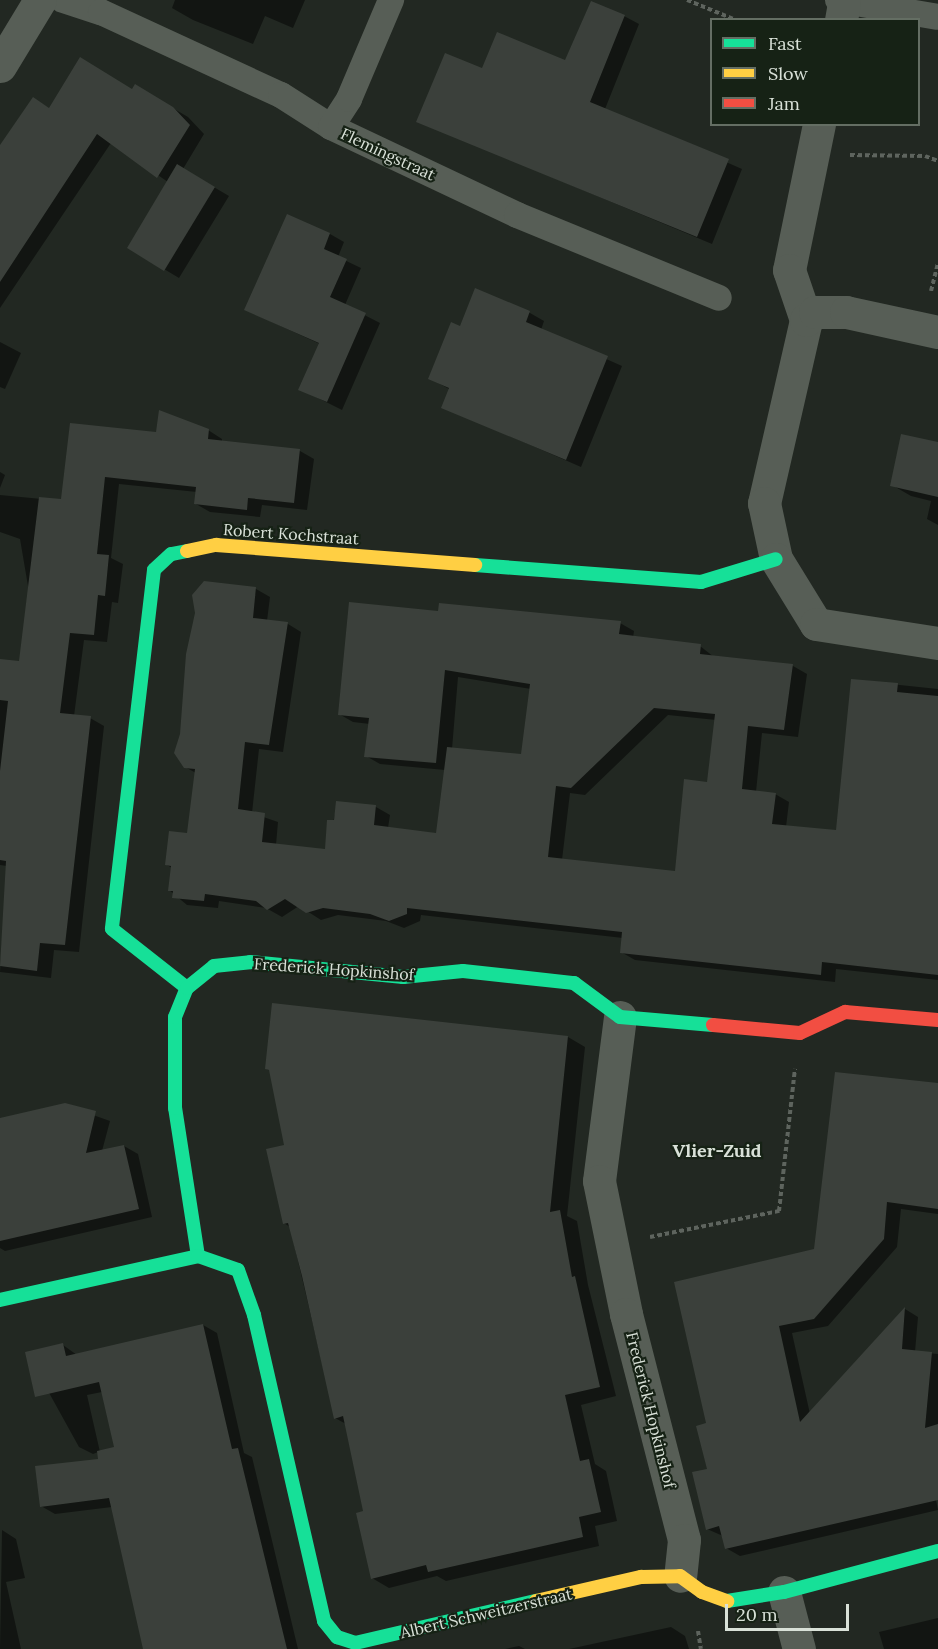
<!DOCTYPE html>
<html>
<head>
<meta charset="utf-8">
<style>
	body { margin:0 }
	#map { position:relative; width:938px; height:1649px; overflow:hidden; background:#222822; font-family:Lora,serif }
	div>[style] { position:absolute }
	[style*='--x'] { left:calc(var(--x)*1px); top:calc(var(--y)*1px); width:calc(var(--w)*1px); rotate:calc(var(--a)*1deg) }
	.shadow>* { inset:0; background:#0007 }
	.building>* { inset:0; background:#3b403b }
	.path>* { height:4px; margin-top:-2px; transform-origin:0; background:repeating-linear-gradient(90deg,#5e645e 0 4.5px,transparent 0 7.5px) }
	.lane>* { height:26px; margin:-13px; padding:0 13px; transform-origin:13px; border-radius:13px; background:#575e56 }
	.street>* { height:33px; margin:-16.5px; padding:0 16.5px; transform-origin:16.5px; border-radius:16.5px; background:#575e56 }
	.fast>* { height:14px; margin:-7px; padding:0 7px; transform-origin:7px; border-radius:7px; background:#16e098 }
	.slow>* { height:14px; margin:-7px; padding:0 7px; transform-origin:7px; border-radius:7px; background:#ffcf43 }
	.jam>* { height:14px; margin:-7px; padding:0 7px; transform-origin:7px; border-radius:7px; background:#f24e42 }
	span { translate:-50% -50%; white-space:nowrap; text-align:center; line-height:1.15; -webkit-text-stroke:4.5px #162215; paint-order:stroke }
	.street-label { font-size:16px; color:#d9e1d8 }
	.neighbourhood-label { font-size:18px; color:#d9e1d8; font-weight:700 }
	.legend { position:absolute; left:710px; top:18px; width:210px; height:108px; box-sizing:border-box; background:#162215; border:2px solid #646e63; margin:0; padding:8px 10px; list-style:none; font-size:18px; color:#d9e1d8 }
	.legend li { display:flex; align-items:center; gap:12px; height:30px }
	.legend b { width:30px; border:2px solid #646e63 }
	.scale { position:absolute; left:725px; top:1604px; width:124px; height:27px; box-sizing:border-box; border:3px solid #d9e1d8; border-top:0; padding-left:8px; font-size:18px; line-height:21px; white-space:nowrap; color:#d9e1d8; -webkit-text-stroke:4px #162215; paint-order:stroke }
</style>
</head>
<body>
<div id="map">
	<div class="shadow">
		<i style="clip-path:polygon(175px 0,305px 0,293px 28px,265px 16px,253px 44px,193px 20px,172px 8px)"></i>
		<i style="clip-path:polygon(624px 16px,639px 24px,605px 109px,742px 169px,712px 244px,418px 121px,483px 70px,566px 62px)"></i>
		<i style="clip-path:polygon(135px 86px,188px 117px,204px 134px,183px 169px,229px 196px,179px 278px,129px 248px,168px 182px,111px 143px,0 308px,0 148px,34px 99px,50px 109px,133px 90px)"></i>
		<i style="clip-path:polygon(330px 234px,344px 242px,338px 257px,361px 268px,345px 305px,380px 323px,342px 410px,300px 389px,320px 344px,246px 310px)"></i>
		<i style="clip-path:polygon(475px 290px,530px 313px,544px 321px,541px 330px,622px 366px,581px 467px,443px 407px,451px 390px,429px 378px,460px 328px)"></i>
		<i style="clip-path:polygon(0 342px,21px 353px,5px 389px,0 387px)"></i>
		<i style="clip-path:polygon(208px 430px,222px 439px,222px 442px,300px 451px,314px 459px,307px 510px,262px 505px,260px 517px,210px 512px,196px 504px,197px 492px,119px 484px,111px 558px,123px 564px,118px 603px,112px 602px,107px 642px,84px 640px,74px 716px,90px 718px,104px 726px,79px 952px,54px 950px,51px 978px,0 972px,7px 866px,0 865px,0 662px,20px 667px,29px 592px,20px 539px,0 532px,0 495px,63px 501px,158px 434px)"></i>
		<i style="clip-path:polygon(938px 443px,938px 525px,927px 519px,931px 501px,911px 496px,892px 485px)"></i>
		<i style="clip-path:polygon(0 472px,5px 475px,0 488px)"></i>
		<i style="clip-path:polygon(evenodd,205px 583px,256px 589px,270px 597px,267px 621px,288px 624px,301px 632px,283px 752px,259px 749px,252px 813px,278px 822px,276px 845px,326px 851px,338px 802px,376px 807px,390px 815px,388px 828px,437px 835px,445px 770px,380px 764px,366px 756px,370px 724px,353px 722px,339px 714px,440px 613px,620px 623px,634px 631px,633px 638px,700px 646px,714px 657px,793px 666px,807px 674px,798px 737px,762px 733px,756px 792px,775px 794px,789px 802px,786px 827px,837px 832px,852px 680px,938px 689px,938px 980px,836px 969px,835px 982px,635px 960px,621px 952px,623px 938px,421px 915px,420px 921px,404px 928px,386px 921px,338px 915px,321px 920px,299px 906px,282px 917px,266px 908px,219px 901px,218px 908px,187px 905px,169px 890px,172px 868px,167px 865px,188px 835px,196px 773px,185px 767px,182px 734px,205px 583px,458px 677px,531px 689px,522px 756px,452px 749px,458px 677px,205px 583px,668px 715px,716px 720px,708px 783px,675px 873px,562px 860px,570px 793px,585px 795px,668px 715px)"></i>
		<i style="clip-path:polygon(273px 1005px,568px 1037px,585px 1047px,567px 1216px,577px 1221px,588px 1285px,616px 1396px,581px 1405px,595px 1464px,606px 1471px,617px 1521px,595px 1526px,599px 1546px,446px 1581px,437px 1576px,389px 1588px,372px 1578px,365px 1512px,346px 1424px,335px 1418px,290px 1227px,284px 1223px,285px 1146px,271px 1071px,266px 1069px)"></i>
		<i style="clip-path:polygon(938px 1085px,938px 1214px,901px 1209px,897px 1247px,828px 1326px,792px 1333px,810px 1414px,905px 1309px,918px 1317px,915px 1352px,938px 1354px,938px 1494px,935px 1495px,938px 1510px,740px 1556px,726px 1548px,723px 1536px,707px 1529px,708px 1425px,815px 1250px)"></i>
		<i style="clip-path:polygon(65px 1105px,110px 1121px,102px 1151px,124px 1146px,138px 1154px,152px 1217px,5px 1251px,0 1248px,0 1120px)"></i>
		<i style="clip-path:polygon(evenodd,203px 1325px,217px 1333px,244px 1453px,252px 1457px,298px 1649px,144px 1649px,112px 1507px,55px 1514px,41px 1506px,100px 1461px,98px 1452px,93px 1454px,79px 1447px,27px 1353px,63px 1345px,77px 1355px,203px 1325px,102px 1392px,116px 1449px,100px 1452px,87px 1395px,102px 1392px)"></i>
		<i style="clip-path:polygon(2px 1530px,16px 1539px,25px 1578px,6px 1582px,21px 1649px,0 1649px)"></i>
		<i style="clip-path:polygon(938px 1618px,938px 1649px,884px 1649px,879px 1632px)"></i>
		<i style="clip-path:polygon(671px 1627px,685px 1636px,689px 1649px,569px 1649px)"></i>
		<i style="clip-path:polygon(519px 1646px,525px 1649px,505px 1649px)"></i>
	</div>
	<div class="building">
		<i style="clip-path:polygon(591px 1px,625px 15px,590px 102px,729px 159px,697px 237px,416px 122px,445px 53px,482px 68px,497px 32px,565px 60px)"></i>
		<i style="clip-path:polygon(80px 57px,132px 89px,135px 84px,173px 107px,190px 125px,157px 178px,97px 134px,0 282px,0 145px,33px 97px,49px 108px)"></i>
		<i style="clip-path:polygon(177px 164px,215px 187px,164px 271px,127px 248px)"></i>
		<i style="clip-path:polygon(287px 214px,330px 233px,324px 249px,347px 259px,330px 297px,366px 313px,327px 402px,298px 390px,319px 343px,244px 310px)"></i>
		<i style="clip-path:polygon(475px 288px,530px 311px,526px 322px,608px 356px,566px 460px,441px 408px,449px 388px,428px 379px,451px 322px,460px 326px)"></i>
		<i style="clip-path:polygon(159px 410px,209px 429px,208px 439px,300px 449px,294px 503px,248px 498px,247px 510px,194px 504px,196px 487px,105px 477px,97px 554px,109px 555px,105px 596px,98px 595px,94px 635px,70px 633px,60px 713px,91px 716px,65px 945px,40px 943px,37px 971px,0 966px,6px 861px,0 860px,0 771px,8px 701px,0 700px,0 659px,19px 661px,39px 497px,61px 499px,70px 423px,156px 432px)"></i>
		<i style="clip-path:polygon(901px 434px,938px 442px,938px 497px,890px 486px)"></i>
		<i style="clip-path:polygon(evenodd,204px 581px,256px 587px,253px 618px,288px 622px,269px 745px,245px 742px,238px 809px,265px 813px,262px 842px,325px 849px,327px 820px,334px 820px,336px 801px,376px 805px,374px 825px,436px 833px,447px 747px,521px 754px,530px 684px,445px 670px,436px 763px,364px 757px,369px 718px,338px 715px,349px 602px,438px 611px,439px 603px,621px 621px,619px 634px,701px 644px,700px 654px,793px 664px,784px 730px,748px 726px,742px 789px,776px 793px,772px 824px,836px 830px,851px 679px,898px 683px,897px 692px,938px 696px,938px 975px,822px 962px,821px 975px,620px 953px,622px 932px,407px 908px,407px 914px,389px 921px,370px 914px,323px 908px,306px 913px,285px 899px,267px 910px,256px 901px,205px 894px,204px 901px,172px 898px,173px 891px,168px 891px,171px 866px,165px 865px,169px 831px,187px 833px,195px 769px,184px 768px,174px 753px,180px 734px,186px 654px,195px 613px,192px 595px,204px 581px,654px 708px,715px 714px,707px 782px,684px 779px,675px 871px,548px 857px,556px 786px,571px 788px,654px 708px)"></i>
		<i style="clip-path:polygon(272px 1003px,568px 1036px,550px 1212px,560px 1210px,572px 1277px,575px 1276px,600px 1387px,565px 1395px,580px 1461px,589px 1459px,601px 1512px,579px 1517px,583px 1537px,428px 1572px,426px 1565px,371px 1579px,356px 1513px,363px 1511px,343px 1416px,334px 1419px,302px 1276px,288px 1223px,283px 1224px,266px 1149px,284px 1145px,269px 1070px,265px 1069px)"></i>
		<i style="clip-path:polygon(835px 1072px,938px 1083px,938px 1209px,887px 1202px,884px 1239px,814px 1319px,779px 1326px,800px 1422px,905px 1307px,902px 1349px,932px 1352px,925px 1428px,938px 1424px,938px 1500px,725px 1549px,719px 1526px,706px 1530px,692px 1472px,707px 1469px,696px 1426px,706px 1423px,674px 1282px,814px 1249px)"></i>
		<i style="clip-path:polygon(65px 1103px,96px 1111px,86px 1153px,124px 1145px,139px 1209px,0 1241px,0 1118px)"></i>
		<i style="clip-path:polygon(203px 1324px,232px 1449px,238px 1448px,287px 1649px,143px 1649px,109px 1498px,40px 1507px,35px 1466px,98px 1459px,97px 1451px,114px 1447px,99px 1382px,35px 1397px,25px 1352px,63px 1343px,66px 1356px)"></i>
	</div>
	<div class="path">
		<i style="--x:687;--y:0;--w:53;--a:22.2"></i>
		<i style="--x:850;--y:155;--w:75;--a:0.8"></i>
		<i style="--x:925;--y:156;--w:14;--a:21"></i>
		<i style="--x:931;--y:291;--w:29;--a:-76"></i>
		<i style="--x:650;--y:1237;--w:132;--a:-11.4"></i>
		<i style="--x:779;--y:1211;--w:143;--a:-83.6"></i>
		<i style="--x:698;--y:1631;--w:18;--a:81"></i>
	</div>
	<div class="lane">
		<i style="--x:63;--y:0;--w:40;--a:18"></i>
		<i style="--x:101;--y:12;--w:198;--a:24.8"></i>
		<i style="--x:281;--y:95;--w:59;--a:32.6"></i>
		<i style="--x:331;--y:127;--w:206;--a:25.3"></i>
		<i style="--x:517;--y:215;--w:218;--a:22.3"></i>
		<i style="--x:838;--y:0;--w:101;--a:9.6"></i>
		<i style="--x:331;--y:127;--w:33;--a:-57"></i>
		<i style="--x:349;--y:99;--w:108;--a:-67"></i>
	</div>
	<div class="street">
		<i style="--x:841;--y:20;--w:17;--a:-80"></i>
		<i style="--x:0;--y:66;--w:77;--a:-58.8"></i>
		<i style="--x:819;--y:124;--w:149;--a:101.6"></i>
		<i style="--x:789;--y:270;--w:53;--a:71.2"></i>
		<i style="--x:806;--y:320;--w:188;--a:102.9"></i>
		<i style="--x:764;--y:503;--w:57;--a:77.9"></i>
		<i style="--x:776;--y:559;--w:76;--a:58.4"></i>
		<i style="--x:816;--y:624;--w:123;--a:8.9"></i>
		<i style="--x:806;--y:320;--w:12;--a:-42"></i>
		<i style="--x:815;--y:312;--w:31;--a:0"></i>
		<i style="--x:846;--y:312;--w:94;--a:12.3"></i>
		<i style="--x:620;--y:1017;--w:165;--a:97.3"></i>
		<i style="--x:599;--y:1181;--w:136;--a:78.5"></i>
		<i style="--x:626;--y:1314;--w:233;--a:75.6"></i>
		<i style="--x:684;--y:1540;--w:36;--a:96"></i>
		<i style="--x:784;--y:1592;--w:59;--a:75.3"></i>
	</div>
	<div class="fast">
		<i style="--x:187;--y:551;--w:16;--a:169"></i>
		<i style="--x:171;--y:554;--w:23;--a:137"></i>
		<i style="--x:154;--y:570;--w:361;--a:96.7"></i>
		<i style="--x:112;--y:929;--w:95;--a:38.2"></i>
		<i style="--x:475;--y:565;--w:227;--a:4.3"></i>
		<i style="--x:701;--y:582;--w:78;--a:-17"></i>
		<i style="--x:198;--y:1256;--w:150;--a:-98.8"></i>
		<i style="--x:175;--y:1108;--w:91;--a:-90"></i>
		<i style="--x:175;--y:1017;--w:31;--a:-68"></i>
		<i style="--x:187;--y:988;--w:35;--a:-39"></i>
		<i style="--x:214;--y:966;--w:36;--a:-6"></i>
		<i style="--x:250;--y:962;--w:154;--a:5.6"></i>
		<i style="--x:403;--y:977;--w:60;--a:-5.7"></i>
		<i style="--x:463;--y:971;--w:112;--a:6.2"></i>
		<i style="--x:574;--y:983;--w:57;--a:36.5"></i>
		<i style="--x:620;--y:1017;--w:93;--a:4.9"></i>
		<i style="--x:0;--y:1300;--w:203;--a:-12.5"></i>
		<i style="--x:198;--y:1256;--w:42;--a:19.3"></i>
		<i style="--x:238;--y:1270;--w:48;--a:70.4"></i>
		<i style="--x:254;--y:1315;--w:314;--a:77.1"></i>
		<i style="--x:324;--y:1621;--w:21;--a:51"></i>
		<i style="--x:337;--y:1637;--w:19;--a:18"></i>
		<i style="--x:355;--y:1643;--w:186;--a:-13.1"></i>
		<i style="--x:727;--y:1601;--w:58;--a:-9"></i>
		<i style="--x:784;--y:1592;--w:159;--a:-14.9"></i>
	</div>
	<div class="slow">
		<i style="--x:187;--y:551;--w:30;--a:-12"></i>
		<i style="--x:216;--y:545;--w:260;--a:4.4"></i>
		<i style="--x:536;--y:1601;--w:108;--a:-12.9"></i>
		<i style="--x:641;--y:1577;--w:39;--a:-1"></i>
		<i style="--x:680;--y:1576;--w:27;--a:36"></i>
		<i style="--x:702;--y:1592;--w:27;--a:20"></i>
	</div>
	<div class="jam">
		<i style="--x:713;--y:1025;--w:87;--a:5.3"></i>
		<i style="--x:800;--y:1033;--w:50;--a:-25"></i>
		<i style="--x:845;--y:1012;--w:93;--a:4.9"></i>
	</div>
	<div class="street-label">
		<span style="left:388px;top:154px;rotate:25deg">Flemingstraat</span>
		<span style="left:291px;top:534px;rotate:4deg">Robert Kochstraat</span>
		<span style="left:334px;top:969px;rotate:4deg">Frederick Hopkinshof</span>
		<span style="left:651px;top:1410px;rotate:76deg">Frederick Hopkinshof</span>
		<span style="left:486px;top:1613px;rotate:-13deg">Albert Schweitzerstraat</span>
	</div>
	<div class="neighbourhood-label">
		<span style="left:717px;top:1151px">Vlier-Zuid</span>
	</div>
	<ul class="legend">
	<li><b style="height:8px;background:#16e098"></b>Fast</li>
	<li><b style="height:8px;background:#ffcf43"></b>Slow</li>
	<li><b style="height:8px;background:#f24e42"></b>Jam</li>
	</ul>
	<div class="scale">20 m</div>
</div>
</body>
</html>
